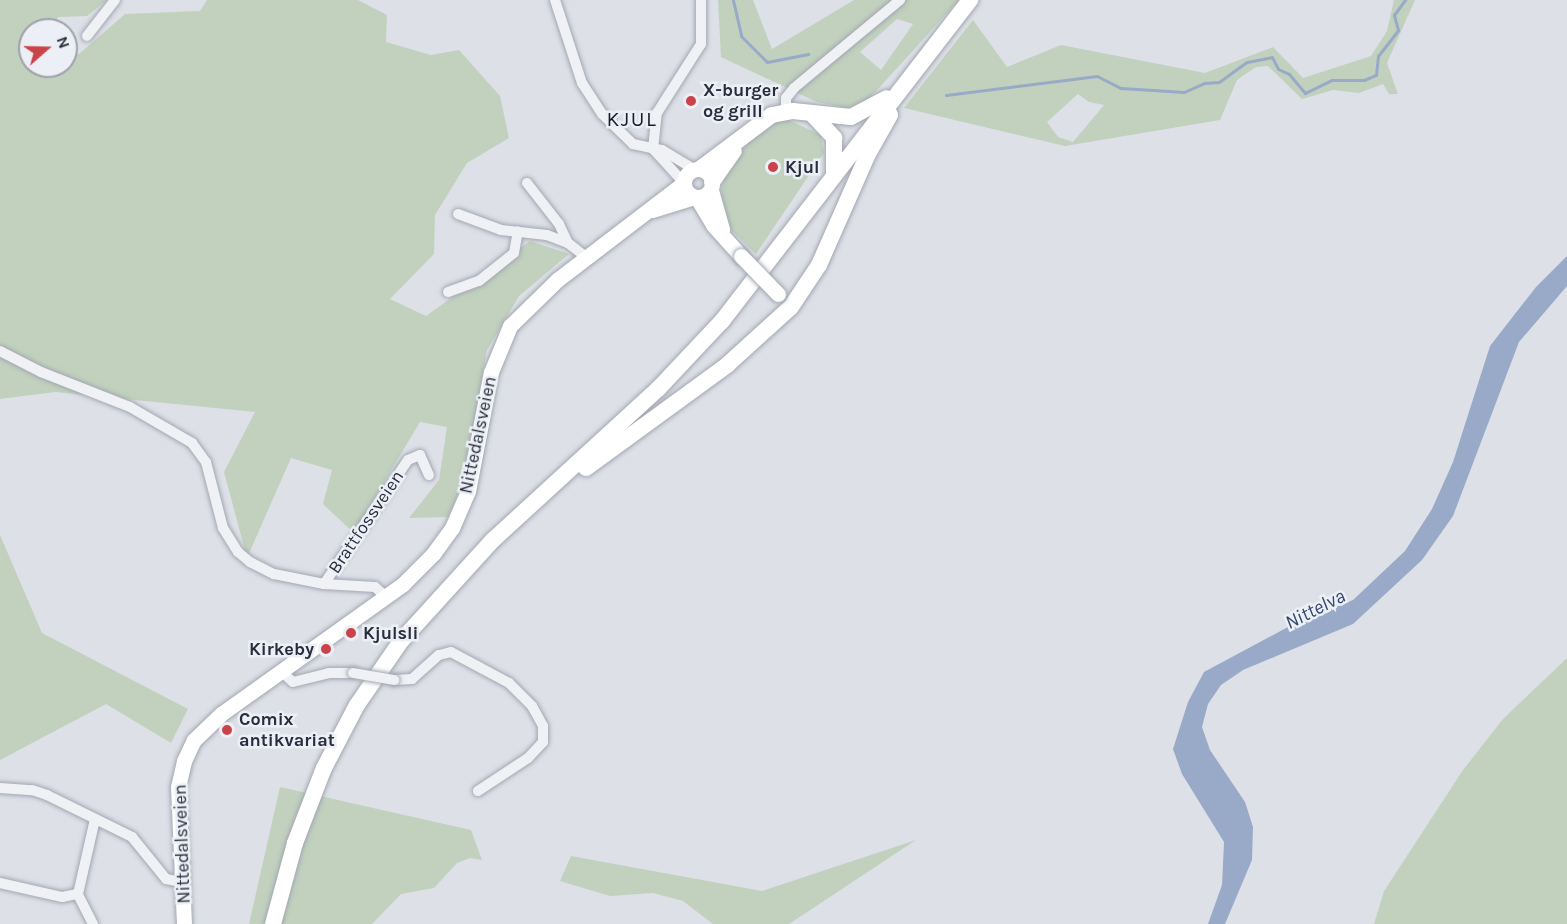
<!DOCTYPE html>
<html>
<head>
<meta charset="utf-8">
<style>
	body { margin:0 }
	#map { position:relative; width:1567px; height:924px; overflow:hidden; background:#dde0e7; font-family:Karla,sans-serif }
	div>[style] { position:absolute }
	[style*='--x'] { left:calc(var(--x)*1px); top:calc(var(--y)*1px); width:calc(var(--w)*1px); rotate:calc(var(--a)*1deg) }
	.green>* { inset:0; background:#c1d1be }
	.water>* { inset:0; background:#98aac7 }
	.stream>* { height:3px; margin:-1.5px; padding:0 1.5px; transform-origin:1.5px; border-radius:1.5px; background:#98aac7 }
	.roads { filter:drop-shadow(0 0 2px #a3a7b1) drop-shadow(0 0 2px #a3a7b1) }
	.minor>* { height:10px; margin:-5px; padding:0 5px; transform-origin:5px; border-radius:5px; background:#f0f1f5 }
	.secondary>* { height:15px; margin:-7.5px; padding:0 7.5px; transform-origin:7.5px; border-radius:7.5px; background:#fff }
	.secondary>.ring { margin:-7.5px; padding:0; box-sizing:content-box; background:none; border:15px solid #fff; border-radius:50% }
	.trunk>* { height:16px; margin:-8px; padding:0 8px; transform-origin:8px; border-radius:8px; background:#fff }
	.bridges { filter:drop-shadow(0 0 2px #a3a7b1) drop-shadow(0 0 2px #a3a7b1) }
	.minor-bridge>* { height:10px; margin:-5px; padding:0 5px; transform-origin:5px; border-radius:5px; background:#f0f1f5 }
	.secondary-bridge>* { height:15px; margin:-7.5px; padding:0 7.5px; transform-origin:7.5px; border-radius:7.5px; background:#fff }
	.dots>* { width:16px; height:16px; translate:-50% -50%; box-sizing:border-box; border:3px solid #eceff5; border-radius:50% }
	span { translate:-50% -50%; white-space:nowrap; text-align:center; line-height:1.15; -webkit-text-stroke:5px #eceff5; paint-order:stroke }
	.poi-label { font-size:18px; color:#272d3d; font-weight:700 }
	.left { translate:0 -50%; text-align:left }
	.right { translate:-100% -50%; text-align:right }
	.street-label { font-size:18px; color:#272d3d }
	.water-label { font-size:20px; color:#324870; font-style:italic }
	.quarter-label { font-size:21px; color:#191e2e; letter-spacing:1.5px }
	.north { position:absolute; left:18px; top:18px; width:60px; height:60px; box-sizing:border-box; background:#eceff5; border:2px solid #9da1ab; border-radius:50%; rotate:70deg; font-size:16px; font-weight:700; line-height:24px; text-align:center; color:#272d3d }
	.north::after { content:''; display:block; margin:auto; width:21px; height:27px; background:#cb434a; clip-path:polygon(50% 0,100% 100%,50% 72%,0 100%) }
</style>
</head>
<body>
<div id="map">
	<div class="green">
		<i style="clip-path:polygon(0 0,107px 0,87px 16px,58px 17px,54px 30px,30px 30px,30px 66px,66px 66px,66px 50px,79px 54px,125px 14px,200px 11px,207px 0,358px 0,387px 15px,386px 42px,431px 55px,459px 50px,500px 96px,509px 138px,467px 163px,435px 215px,434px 254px,390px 299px,426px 316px,530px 241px,569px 254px,519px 296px,487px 350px,463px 482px,448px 517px,409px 518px,439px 480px,447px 427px,420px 422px,354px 533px,323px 504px,332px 470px,291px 458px,247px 558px,224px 472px,255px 412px,55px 392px,0 399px)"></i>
		<i style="clip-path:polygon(evenodd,718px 0,753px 0,772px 49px,854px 0,959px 0,868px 100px,848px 108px,817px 102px,721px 57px,718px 0,897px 19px,913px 24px,881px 70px,860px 52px,897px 19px)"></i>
		<i style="clip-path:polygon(evenodd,1394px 0,1415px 0,1387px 63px,1398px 94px,1389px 94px,1383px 84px,1359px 93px,1333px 90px,1302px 99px,1268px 66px,1256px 67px,1237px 80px,1220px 120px,1065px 146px,904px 108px,973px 20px,1007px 67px,1061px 45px,1205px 73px,1273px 47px,1303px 78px,1371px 56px,1387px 31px,1394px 0,1078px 94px,1089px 102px,1104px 105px,1073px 142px,1058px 137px,1047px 122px,1078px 94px)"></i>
		<i style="clip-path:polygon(784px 118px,821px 135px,824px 153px,756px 254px,727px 226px,720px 199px,725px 171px,759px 129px)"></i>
		<i style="clip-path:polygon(0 535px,42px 633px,188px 709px,171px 743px,106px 704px,0 760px)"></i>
		<i style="clip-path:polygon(1567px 658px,1567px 924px,1374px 924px,1384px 891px,1463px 770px,1503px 719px)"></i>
		<i style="clip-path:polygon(280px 787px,471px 830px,482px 860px,470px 858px,457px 863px,434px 888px,401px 894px,372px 924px,249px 924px)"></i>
		<i style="clip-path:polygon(916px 840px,789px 924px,713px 924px,683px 901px,653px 893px,610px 896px,560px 881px,571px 856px,762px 891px)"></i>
	</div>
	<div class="water">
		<i style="clip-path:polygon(1567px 256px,1567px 286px,1519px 342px,1453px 516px,1422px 560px,1353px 624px,1243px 670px,1221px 685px,1208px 704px,1202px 727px,1210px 750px,1245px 802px,1253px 827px,1252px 860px,1225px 924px,1208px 924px,1222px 885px,1224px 842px,1182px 774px,1173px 749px,1188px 702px,1204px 672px,1288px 627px,1353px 600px,1405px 551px,1432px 509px,1453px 462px,1490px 346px,1536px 287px)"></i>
	</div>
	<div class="stream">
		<i style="--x:733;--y:0;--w:37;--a:77"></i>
		<i style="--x:741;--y:36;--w:37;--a:45"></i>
		<i style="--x:767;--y:62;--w:42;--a:-11"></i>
		<i style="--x:946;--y:95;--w:152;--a:-7.2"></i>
		<i style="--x:1097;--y:76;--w:27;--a:27"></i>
		<i style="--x:1121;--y:88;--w:63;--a:3.6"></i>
		<i style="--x:1184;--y:92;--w:22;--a:-24"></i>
		<i style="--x:1204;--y:83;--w:15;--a:-4"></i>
		<i style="--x:1219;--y:82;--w:34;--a:-36"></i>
		<i style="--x:1247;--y:62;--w:25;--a:-11"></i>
		<i style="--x:1272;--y:57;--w:13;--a:63"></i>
		<i style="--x:1278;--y:69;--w:12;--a:24"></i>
		<i style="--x:1289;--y:74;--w:25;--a:50"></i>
		<i style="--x:1305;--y:93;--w:30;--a:-26"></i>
		<i style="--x:1332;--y:80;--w:32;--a:0"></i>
		<i style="--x:1364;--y:80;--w:13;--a:-23"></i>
		<i style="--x:1376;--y:75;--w:19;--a:-84"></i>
		<i style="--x:1378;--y:56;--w:33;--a:-52"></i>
		<i style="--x:1398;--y:30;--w:16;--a:-105"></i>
		<i style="--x:1394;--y:15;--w:19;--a:-54"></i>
	</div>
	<div class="roads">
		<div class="minor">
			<i style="--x:555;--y:0;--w:87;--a:72"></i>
			<i style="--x:582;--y:83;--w:37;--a:57"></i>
			<i style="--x:602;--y:114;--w:43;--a:44.1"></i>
			<i style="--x:633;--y:144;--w:30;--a:12"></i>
			<i style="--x:662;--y:150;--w:39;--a:31"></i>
			<i style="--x:87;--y:36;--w:46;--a:-52.1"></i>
			<i style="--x:786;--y:111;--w:13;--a:-90"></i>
			<i style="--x:786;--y:98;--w:13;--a:-51"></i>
			<i style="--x:794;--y:88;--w:138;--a:-39.7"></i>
			<i style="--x:653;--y:149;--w:36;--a:-84"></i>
			<i style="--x:657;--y:113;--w:82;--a:-57.5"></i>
			<i style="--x:701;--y:44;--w:44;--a:-90"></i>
			<i style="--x:653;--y:149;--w:46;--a:47.6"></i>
			<i style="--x:527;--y:183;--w:52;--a:52"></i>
			<i style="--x:559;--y:224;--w:21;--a:65"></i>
			<i style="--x:458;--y:214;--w:46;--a:20.4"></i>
			<i style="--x:501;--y:230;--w:46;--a:6.2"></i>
			<i style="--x:547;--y:235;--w:22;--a:21"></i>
			<i style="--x:568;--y:243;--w:23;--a:38"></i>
			<i style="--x:448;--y:292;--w:33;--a:-20"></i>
			<i style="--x:479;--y:281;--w:45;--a:-38.7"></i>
			<i style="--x:514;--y:253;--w:22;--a:-80"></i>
			<i style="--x:0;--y:351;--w:46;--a:27.1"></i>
			<i style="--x:41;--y:372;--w:96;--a:21.5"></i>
			<i style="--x:130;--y:407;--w:72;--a:30.1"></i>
			<i style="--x:192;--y:443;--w:24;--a:54"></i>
			<i style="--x:206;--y:462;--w:68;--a:75.6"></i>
			<i style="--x:223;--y:528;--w:28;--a:58"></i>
			<i style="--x:238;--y:552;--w:16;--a:40"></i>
			<i style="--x:250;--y:562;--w:27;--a:27"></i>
			<i style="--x:274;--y:574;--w:51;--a:11.3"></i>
			<i style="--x:324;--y:584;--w:51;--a:3.4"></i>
			<i style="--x:375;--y:587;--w:15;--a:42"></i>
			<i style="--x:324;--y:584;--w:150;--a:-55.9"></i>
			<i style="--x:408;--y:460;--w:13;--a:-23"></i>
			<i style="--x:420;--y:455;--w:22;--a:66"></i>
			<i style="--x:281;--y:671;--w:16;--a:43"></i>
			<i style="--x:293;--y:682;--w:37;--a:-14"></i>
			<i style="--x:329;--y:673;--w:24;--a:0"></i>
			<i style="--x:394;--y:680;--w:18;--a:-3"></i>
			<i style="--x:412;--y:679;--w:36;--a:-42"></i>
			<i style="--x:439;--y:655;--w:12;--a:-14"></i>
			<i style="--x:451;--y:652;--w:66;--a:28.1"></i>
			<i style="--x:509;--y:683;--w:33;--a:45"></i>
			<i style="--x:532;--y:706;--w:23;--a:61"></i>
			<i style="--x:543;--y:726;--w:16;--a:90"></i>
			<i style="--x:543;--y:742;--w:22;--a:133"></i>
			<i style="--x:528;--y:758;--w:60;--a:146.6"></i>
			<i style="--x:0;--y:788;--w:32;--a:4"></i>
			<i style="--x:32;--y:790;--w:16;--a:18"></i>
			<i style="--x:47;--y:795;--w:95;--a:26.3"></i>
			<i style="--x:132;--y:837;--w:54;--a:51"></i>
			<i style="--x:166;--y:879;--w:16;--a:11"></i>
			<i style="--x:0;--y:883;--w:64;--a:12.7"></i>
			<i style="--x:62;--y:897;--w:16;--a:-11"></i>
			<i style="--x:93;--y:924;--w:34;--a:-117"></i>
			<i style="--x:78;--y:894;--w:77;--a:-77.2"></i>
		</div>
		<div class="secondary">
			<i class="ring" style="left:684px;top:169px;width:13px;height:13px"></i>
			<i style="--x:711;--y:190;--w:41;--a:74.2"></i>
			<i style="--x:697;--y:198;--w:31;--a:59"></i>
			<i style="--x:713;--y:225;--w:42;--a:47.9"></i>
			<i style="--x:652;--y:210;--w:44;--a:-17.2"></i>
			<i style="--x:184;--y:924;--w:137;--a:-92.5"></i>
			<i style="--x:178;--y:787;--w:27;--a:-77"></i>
			<i style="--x:184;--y:761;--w:23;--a:-65"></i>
			<i style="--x:194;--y:740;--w:37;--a:-44"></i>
			<i style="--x:221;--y:714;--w:224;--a:-35.5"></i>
			<i style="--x:403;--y:584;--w:42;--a:-45"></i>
			<i style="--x:433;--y:554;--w:32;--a:-54"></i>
			<i style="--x:452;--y:528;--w:40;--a:-66.6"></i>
			<i style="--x:468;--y:491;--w:121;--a:-79.1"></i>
			<i style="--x:491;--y:372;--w:50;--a:-67.6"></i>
			<i style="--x:510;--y:326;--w:66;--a:-44.4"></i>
			<i style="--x:557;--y:280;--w:160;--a:-37.4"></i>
		</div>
		<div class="trunk">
			<i style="--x:812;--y:114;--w:33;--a:47"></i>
			<i style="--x:834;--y:138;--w:37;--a:90"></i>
			<i style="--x:700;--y:169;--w:90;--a:-36.9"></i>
			<i style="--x:772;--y:115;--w:21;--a:-11"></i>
			<i style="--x:793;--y:111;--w:58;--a:5.9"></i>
			<i style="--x:851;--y:117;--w:40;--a:-28"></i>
			<i style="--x:712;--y:182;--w:38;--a:-55"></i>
			<i style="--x:586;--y:468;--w:175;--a:-36.1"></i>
			<i style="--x:727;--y:365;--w:86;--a:-42.2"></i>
			<i style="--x:791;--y:307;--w:50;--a:-56.3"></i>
			<i style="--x:819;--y:265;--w:121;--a:-66.2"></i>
			<i style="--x:868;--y:154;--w:45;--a:-60.6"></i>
			<i style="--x:273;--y:924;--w:84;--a:-74.8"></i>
			<i style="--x:295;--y:843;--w:80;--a:-68.9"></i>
			<i style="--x:324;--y:768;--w:71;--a:-62.4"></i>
			<i style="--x:357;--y:705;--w:78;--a:-55.5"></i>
			<i style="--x:401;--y:641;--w:137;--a:-47.7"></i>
			<i style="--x:493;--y:540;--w:225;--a:-42.5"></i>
			<i style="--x:659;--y:388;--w:92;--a:-46.8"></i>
			<i style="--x:722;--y:321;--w:406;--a:-52.3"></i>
		</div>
	</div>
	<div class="bridges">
		<div class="minor-bridge">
			<i style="--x:353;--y:673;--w:42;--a:9.7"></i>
		</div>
		<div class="secondary-bridge">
			<i style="--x:741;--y:256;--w:53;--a:45.8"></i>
		</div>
	</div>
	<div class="dots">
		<i style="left:691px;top:101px;background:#cb434a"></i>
		<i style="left:773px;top:167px;background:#cb434a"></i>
		<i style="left:351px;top:633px;background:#cb434a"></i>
		<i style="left:326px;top:649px;background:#cb434a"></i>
		<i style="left:227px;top:730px;background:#cb434a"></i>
	</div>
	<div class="poi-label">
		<span class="left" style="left:703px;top:101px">X-burger<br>og grill</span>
		<span class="left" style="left:785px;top:167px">Kjul</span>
		<span class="left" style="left:363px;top:633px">Kjulsli</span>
		<span class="right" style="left:314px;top:649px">Kirkeby</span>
		<span class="left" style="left:239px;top:730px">Comix<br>antikvariat</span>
	</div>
	<div class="street-label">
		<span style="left:478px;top:435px;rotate:-78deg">Nittedalsveien</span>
		<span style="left:366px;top:522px;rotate:-56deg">Brattfossveien</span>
		<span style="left:182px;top:844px;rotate:-92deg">Nittedalsveien</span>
	</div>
	<div class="water-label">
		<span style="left:1315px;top:609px;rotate:-27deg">Nittelva</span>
	</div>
	<div class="quarter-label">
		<span style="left:632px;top:119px">KJUL</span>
	</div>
	<div class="north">N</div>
</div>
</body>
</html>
